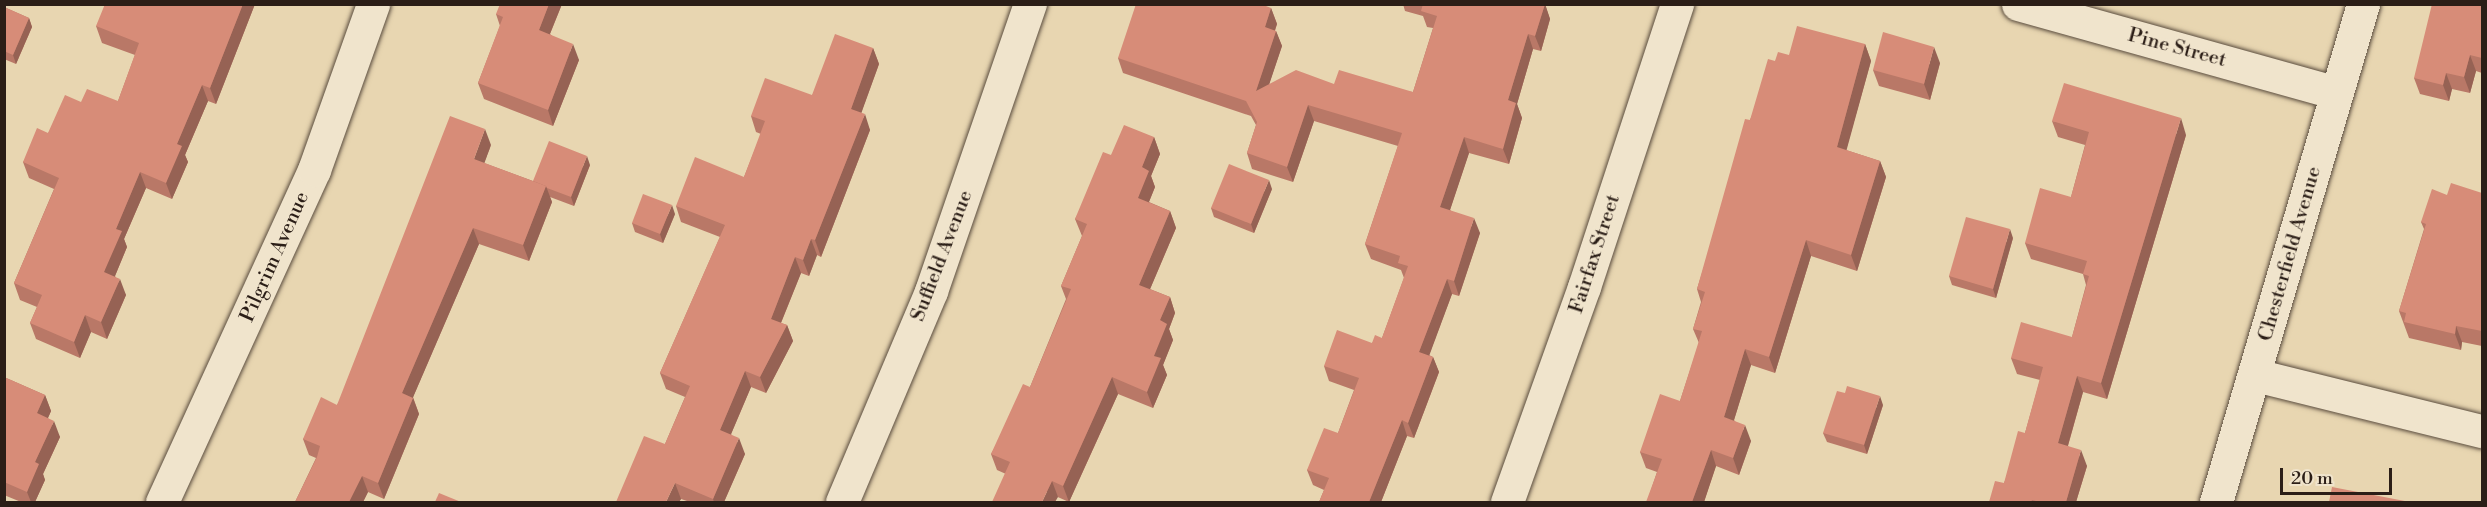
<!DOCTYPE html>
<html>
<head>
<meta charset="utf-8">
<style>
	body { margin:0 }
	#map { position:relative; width:2487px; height:507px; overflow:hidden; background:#e8d6b1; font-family:"Libre Bodoni",serif }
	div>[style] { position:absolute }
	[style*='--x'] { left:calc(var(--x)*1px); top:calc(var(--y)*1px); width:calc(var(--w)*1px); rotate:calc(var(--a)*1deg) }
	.roads { filter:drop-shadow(0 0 2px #5a4c3e) drop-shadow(0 0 2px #5a4c3e) }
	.minor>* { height:33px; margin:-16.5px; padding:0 16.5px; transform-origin:16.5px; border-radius:16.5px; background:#f0e4cc }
	.wall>* { inset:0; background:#b97867 }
	.shaded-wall>* { inset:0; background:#966254 }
	.building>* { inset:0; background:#d78c78 }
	span { translate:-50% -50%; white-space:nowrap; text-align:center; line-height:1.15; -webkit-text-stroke:6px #f0e4cc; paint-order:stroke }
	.street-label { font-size:20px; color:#2b1e17 }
	.frame { position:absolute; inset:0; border:6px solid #2b1e17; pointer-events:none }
	.scale { position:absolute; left:2280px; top:468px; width:112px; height:27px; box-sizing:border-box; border:3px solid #2b1e17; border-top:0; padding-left:8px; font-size:18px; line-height:21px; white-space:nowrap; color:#2b1e17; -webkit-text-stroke:4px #f0e4cc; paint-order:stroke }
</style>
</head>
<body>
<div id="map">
	<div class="roads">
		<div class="minor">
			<i style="--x:2018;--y:4;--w:330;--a:15.6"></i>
			<i style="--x:2255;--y:375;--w:234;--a:13.9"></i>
			<i style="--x:162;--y:502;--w:365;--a:-65.4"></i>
			<i style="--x:314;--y:170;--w:176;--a:-70.4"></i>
			<i style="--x:842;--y:502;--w:229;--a:-67.1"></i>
			<i style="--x:931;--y:291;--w:304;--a:-71"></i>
			<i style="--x:1507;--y:502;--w:228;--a:-70.3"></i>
			<i style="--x:1584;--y:287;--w:298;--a:-71.8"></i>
			<i style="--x:2216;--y:502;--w:519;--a:-73.55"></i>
		</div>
	</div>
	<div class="wall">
		<i style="clip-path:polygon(255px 4px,216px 104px,208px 101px,185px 155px,188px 162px,172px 199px,146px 188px,124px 239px,127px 247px,115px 276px,126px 295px,107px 339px,91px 332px,80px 358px,36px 339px,30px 323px,37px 307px,20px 300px,14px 283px,54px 189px,29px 178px,23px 162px,48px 133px,81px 102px,118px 101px,135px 55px,102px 43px,96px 26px)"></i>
		<i style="clip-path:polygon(562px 4px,550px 34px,579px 60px,553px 126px,484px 99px,478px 83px,500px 26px,496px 14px)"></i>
		<i style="clip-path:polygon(1403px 4px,1545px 4px,1550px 19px,1541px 51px,1533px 49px,1517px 104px,1522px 118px,1509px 164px,1469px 153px,1450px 210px,1480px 233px,1459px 296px,1452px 294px,1429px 355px,1433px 357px,1439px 372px,1414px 438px,1407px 436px,1381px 502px,1319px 502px,1324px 490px,1313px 485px,1307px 470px,1338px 433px,1354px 390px,1329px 381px,1324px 366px,1382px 338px,1404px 278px,1401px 270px,1371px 259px,1365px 244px,1398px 146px,1314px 121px,1293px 182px,1252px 169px,1247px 153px,1256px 125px,1251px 116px,1123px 73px,1118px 58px,1271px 8px,1277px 24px,1275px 31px,1276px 31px,1282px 46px,1269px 84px,1334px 84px,1413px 92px,1433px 28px,1427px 27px,1423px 16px,1405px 11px)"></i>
		<i style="clip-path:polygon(2482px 4px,2482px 73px,2476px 71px,2470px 93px,2452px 89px,2449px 101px,2420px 94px,2414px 78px)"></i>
		<i style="clip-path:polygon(4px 7px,29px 18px,32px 27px,16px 64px,4px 59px)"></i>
		<i style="clip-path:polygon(1865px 44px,1871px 61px,1846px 150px,1880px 161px,1886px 177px,1857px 271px,1811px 256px,1775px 373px,1751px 365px,1734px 420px,1751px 441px,1739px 475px,1716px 466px,1704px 502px,1647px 502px,1657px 472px,1646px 468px,1640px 452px,1680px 401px,1699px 343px,1693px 329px,1701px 302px,1697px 289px,1750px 120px,1775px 61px,1789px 55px)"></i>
		<i style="clip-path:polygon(873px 48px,879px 64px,861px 113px,870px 130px,821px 257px,817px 255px,809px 276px,801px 273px,781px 323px,787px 325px,793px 341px,766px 393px,751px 387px,731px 434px,745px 454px,724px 502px,690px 502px,681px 499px,679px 502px,665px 444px,685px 397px,666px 389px,660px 373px,720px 237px,681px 222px,676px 206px,744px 177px,761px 134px,756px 132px,751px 116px,812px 95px)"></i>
		<i style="clip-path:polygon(1940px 63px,1930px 100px,1879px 86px,1873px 70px)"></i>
		<i style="clip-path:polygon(2052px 121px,2186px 135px,2107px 399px,2083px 392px,2068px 446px,2087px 466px,2076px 502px,1989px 502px,2004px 483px,2025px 433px,2040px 380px,2017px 374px,2011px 358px,2072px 337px,2086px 285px,2083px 274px,2031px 259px,2025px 243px,2071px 197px,2085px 145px,2058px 137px)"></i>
		<i style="clip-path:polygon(1154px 137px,1160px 154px,1151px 176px,1155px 187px,1149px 202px,1170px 211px,1176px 228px,1150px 289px,1170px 297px,1175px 313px,1169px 329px,1173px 340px,1163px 365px,1167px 375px,1153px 408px,1118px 394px,1069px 502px,997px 470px,991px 454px,1030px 387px,1066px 299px,1061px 286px,1082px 236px,1075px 219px,1111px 155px)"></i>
		<i style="clip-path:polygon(491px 145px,484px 163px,533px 181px,590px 165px,574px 206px,550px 197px,552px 202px,529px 261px,479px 244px,413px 397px,419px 414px,384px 499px,368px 492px,363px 502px,295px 502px,316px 458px,309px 455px,303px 439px,337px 405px)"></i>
		<i style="clip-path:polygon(1272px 189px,1254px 233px,1214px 217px,1211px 208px)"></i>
		<i style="clip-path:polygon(2482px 193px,2482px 346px,2462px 342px,2461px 350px,2409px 338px,2399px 311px,2424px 229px,2421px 222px,2447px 195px)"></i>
		<i style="clip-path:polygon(675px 214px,663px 243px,635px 232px,632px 223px)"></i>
		<i style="clip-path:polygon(2013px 238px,1996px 298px,1952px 285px,1949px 276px)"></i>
		<i style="clip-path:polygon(4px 377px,45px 395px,51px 411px,48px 418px,60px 437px,43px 474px,45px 480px,35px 502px,21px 502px,4px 495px)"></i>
		<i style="clip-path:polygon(1883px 405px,1867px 454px,1827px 442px,1823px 433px)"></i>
	</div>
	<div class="shaded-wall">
		<i style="clip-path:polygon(243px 4px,255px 4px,216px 104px,210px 88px)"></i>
		<i style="clip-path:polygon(549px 4px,562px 4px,545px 46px,539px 30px)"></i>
		<i style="clip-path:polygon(1545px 4px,1550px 19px,1541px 51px,1535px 36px)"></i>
		<i style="clip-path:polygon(1271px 8px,1277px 24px,1270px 43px,1265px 27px)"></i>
		<i style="clip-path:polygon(29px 18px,32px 27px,16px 64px,13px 55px)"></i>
		<i style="clip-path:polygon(1276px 31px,1282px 46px,1262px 106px,1256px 91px)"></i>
		<i style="clip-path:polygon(1528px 34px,1533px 49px,1517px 104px,1522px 118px,1509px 164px,1503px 149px,1508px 100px)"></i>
		<i style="clip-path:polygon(573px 44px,579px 60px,553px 126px,548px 110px)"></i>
		<i style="clip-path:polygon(1865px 44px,1871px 61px,1843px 163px,1837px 147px)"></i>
		<i style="clip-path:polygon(1934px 47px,1940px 63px,1930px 100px,1924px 84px)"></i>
		<i style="clip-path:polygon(873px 48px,879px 64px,857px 125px,851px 109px)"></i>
		<i style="clip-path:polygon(2470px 55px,2476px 71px,2470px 93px,2464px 77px)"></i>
		<i style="clip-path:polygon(2446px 73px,2452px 89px,2449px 101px,2443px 85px)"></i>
		<i style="clip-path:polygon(202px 85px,208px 101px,185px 155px,188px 162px,172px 199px,166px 183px,177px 144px)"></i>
		<i style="clip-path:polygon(1308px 105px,1314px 121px,1293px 182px,1287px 167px)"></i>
		<i style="clip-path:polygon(865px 114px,870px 130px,821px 257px,815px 240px)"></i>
		<i style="clip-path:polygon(2181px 118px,2186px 135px,2107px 399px,2101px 383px)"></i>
		<i style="clip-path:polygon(485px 129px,491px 145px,480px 175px,474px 159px)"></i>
		<i style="clip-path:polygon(1154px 137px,1160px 154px,1151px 176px,1155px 187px,1144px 214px,1138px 198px,1142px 167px)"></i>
		<i style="clip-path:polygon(1464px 137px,1469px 153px,1446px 222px,1440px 207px)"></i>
		<i style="clip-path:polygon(587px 156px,590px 165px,574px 206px,571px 197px)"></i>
		<i style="clip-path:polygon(1880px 161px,1886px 177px,1857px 271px,1851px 255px)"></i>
		<i style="clip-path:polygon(140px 172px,146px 188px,124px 239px,127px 247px,110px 288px,104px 272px,116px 229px)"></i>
		<i style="clip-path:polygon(1269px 180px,1272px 189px,1254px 233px,1251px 224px)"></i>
		<i style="clip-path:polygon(546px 186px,552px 202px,529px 261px,523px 245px)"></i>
		<i style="clip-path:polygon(672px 205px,675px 214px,663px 243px,660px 234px)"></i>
		<i style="clip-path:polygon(1170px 211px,1176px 228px,1145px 301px,1139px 285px)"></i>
		<i style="clip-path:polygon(1474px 218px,1480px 233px,1459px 296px,1454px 281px)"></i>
		<i style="clip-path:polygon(473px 228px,479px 244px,408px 409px,402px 393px)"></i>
		<i style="clip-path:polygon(2010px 229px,2013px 238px,1996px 298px,1993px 289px)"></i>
		<i style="clip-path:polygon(811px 239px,817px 255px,809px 276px,803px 260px)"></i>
		<i style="clip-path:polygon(1806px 240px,1811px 256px,1775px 373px,1769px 357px)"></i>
		<i style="clip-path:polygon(795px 257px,801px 273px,776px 335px,771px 319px)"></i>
		<i style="clip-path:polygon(120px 279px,126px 295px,107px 339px,101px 322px)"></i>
		<i style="clip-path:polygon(1447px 279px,1452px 294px,1425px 367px,1419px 352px)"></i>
		<i style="clip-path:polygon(1170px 297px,1175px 313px,1169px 329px,1173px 340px,1163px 365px,1167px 375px,1153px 408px,1147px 392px,1160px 320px)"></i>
		<i style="clip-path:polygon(85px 315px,91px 332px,80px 358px,74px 342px)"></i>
		<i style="clip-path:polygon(787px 325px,793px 341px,766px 393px,760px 377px)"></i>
		<i style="clip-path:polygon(2456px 326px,2462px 342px,2461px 350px,2455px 334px)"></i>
		<i style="clip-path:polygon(1745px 349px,1751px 365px,1730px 433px,1724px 417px)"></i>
		<i style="clip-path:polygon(1433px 357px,1439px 372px,1414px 438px,1408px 423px)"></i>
		<i style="clip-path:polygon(745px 371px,751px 387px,726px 446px,720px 430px)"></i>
		<i style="clip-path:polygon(2077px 376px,2083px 392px,2064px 459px,2058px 443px)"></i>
		<i style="clip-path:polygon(1112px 377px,1118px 394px,1069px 502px,1063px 486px)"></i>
		<i style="clip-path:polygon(45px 395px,51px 411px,43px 429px,37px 413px)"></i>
		<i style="clip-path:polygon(1880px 396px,1883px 405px,1867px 454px,1864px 445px)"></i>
		<i style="clip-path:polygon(413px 398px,419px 414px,384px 499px,378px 483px)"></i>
		<i style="clip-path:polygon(1402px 420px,1407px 436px,1381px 502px,1369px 502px)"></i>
		<i style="clip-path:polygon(54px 421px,60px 437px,43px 474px,45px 480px,35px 502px,31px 502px,27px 492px,35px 462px)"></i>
		<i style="clip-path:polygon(1745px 425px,1751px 441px,1739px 475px,1733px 458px)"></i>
		<i style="clip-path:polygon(739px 438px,745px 454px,724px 502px,714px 502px,713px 499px)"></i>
		<i style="clip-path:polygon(1711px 450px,1716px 466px,1704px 502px,1692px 502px)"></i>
		<i style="clip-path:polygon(2081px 450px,2087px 466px,2076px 502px,2066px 502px)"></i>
		<i style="clip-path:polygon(362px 476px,368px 492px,363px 502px,349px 502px)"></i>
		<i style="clip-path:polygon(1052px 481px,1058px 497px,1055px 502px,1042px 502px)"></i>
		<i style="clip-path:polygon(675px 483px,681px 499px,679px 502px,666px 502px)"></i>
	</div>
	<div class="building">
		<i style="clip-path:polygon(105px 4px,243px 4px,210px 88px,202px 85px,177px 144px,182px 146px,166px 183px,140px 172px,116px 229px,122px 231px,104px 272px,120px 279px,101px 322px,85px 315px,74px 342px,30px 323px,42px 295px,14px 283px,59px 178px,23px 162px,37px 128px,48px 133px,65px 95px,81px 102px,87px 89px,118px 101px,139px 43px,96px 26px)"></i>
		<i style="clip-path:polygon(500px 4px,549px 4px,539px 30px,573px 44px,548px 110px,478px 83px,503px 17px,496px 14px)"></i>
		<i style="clip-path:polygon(1136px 4px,1261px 4px,1271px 8px,1265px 27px,1276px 31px,1256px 91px,1296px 70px,1334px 84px,1339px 70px,1413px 92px,1437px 16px,1421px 11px,1423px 4px,1545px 4px,1535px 36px,1528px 34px,1508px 100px,1516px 103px,1503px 149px,1464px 137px,1440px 207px,1474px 218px,1454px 281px,1447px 279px,1419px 352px,1433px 357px,1408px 423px,1402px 420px,1369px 502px,1319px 502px,1329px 478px,1307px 470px,1324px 428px,1338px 433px,1359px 378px,1324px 366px,1337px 330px,1372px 343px,1375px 335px,1382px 338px,1408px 266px,1398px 263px,1400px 256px,1365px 244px,1402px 133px,1308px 105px,1287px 167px,1247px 153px,1257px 122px,1246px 101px,1118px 58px)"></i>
		<i style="clip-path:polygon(2432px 4px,2482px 4px,2482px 58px,2470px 55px,2464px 77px,2446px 73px,2443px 85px,2414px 78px)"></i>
		<i style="clip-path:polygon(4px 7px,29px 18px,13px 55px,4px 51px)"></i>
		<i style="clip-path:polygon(1797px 26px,1865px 44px,1837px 147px,1880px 161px,1851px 255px,1806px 240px,1769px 357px,1745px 349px,1724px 417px,1745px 425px,1733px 458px,1711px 450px,1692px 502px,1646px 502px,1662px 459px,1640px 452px,1660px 394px,1680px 401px,1702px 331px,1693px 329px,1705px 292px,1697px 289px,1745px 119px,1750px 120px,1768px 59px,1775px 61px,1778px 52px,1789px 55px)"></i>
		<i style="clip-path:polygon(1883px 32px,1934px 47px,1924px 84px,1873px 70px)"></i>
		<i style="clip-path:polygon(835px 34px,873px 48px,851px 109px,865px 114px,815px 240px,811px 239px,803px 260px,795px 257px,771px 319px,787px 325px,760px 377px,745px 371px,720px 430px,739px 438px,713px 499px,675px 483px,666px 502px,616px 502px,644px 436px,665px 444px,690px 386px,660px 373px,725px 225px,676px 206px,695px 157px,744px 177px,765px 121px,751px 116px,765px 78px,812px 95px)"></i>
		<i style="clip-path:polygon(2064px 83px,2181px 118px,2101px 383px,2077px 376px,2058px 443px,2081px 450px,2066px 502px,2040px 502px,2032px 500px,2031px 502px,1989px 502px,1995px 481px,2004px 483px,2018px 431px,2025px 433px,2043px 367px,2011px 358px,2021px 322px,2072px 337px,2089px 276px,2083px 274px,2087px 261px,2025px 243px,2040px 188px,2071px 197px,2089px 132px,2052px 121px)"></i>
		<i style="clip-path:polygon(450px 116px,485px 129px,474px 159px,546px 186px,523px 245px,473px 228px,402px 393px,413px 398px,378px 483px,362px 476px,349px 502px,295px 502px,317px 457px,320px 446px,303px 439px,321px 397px,337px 405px)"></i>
		<i style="clip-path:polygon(1124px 125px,1154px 137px,1142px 167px,1149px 171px,1138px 198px,1170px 211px,1139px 285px,1170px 297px,1160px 320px,1167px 324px,1154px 356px,1161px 358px,1147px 392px,1112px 377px,1063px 486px,1052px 481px,1042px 502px,992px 502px,1010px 462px,991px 454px,1023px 384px,1030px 387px,1071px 289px,1061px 286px,1087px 224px,1075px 219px,1103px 152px,1111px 155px)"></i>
		<i style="clip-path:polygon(549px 141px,587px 156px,571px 197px,547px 188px,546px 186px,533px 181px)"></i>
		<i style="clip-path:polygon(1229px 164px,1269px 180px,1251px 224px,1211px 208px)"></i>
		<i style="clip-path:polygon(2451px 183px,2482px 193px,2482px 331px,2456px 326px,2455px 334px,2404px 322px,2406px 313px,2399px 311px,2426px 224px,2421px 222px,2432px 189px,2447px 195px)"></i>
		<i style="clip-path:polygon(643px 194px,672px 205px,660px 234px,632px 223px)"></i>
		<i style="clip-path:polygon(1966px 217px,2010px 229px,1993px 289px,1949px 276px)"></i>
		<i style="clip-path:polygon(4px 377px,45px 395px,37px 413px,54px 421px,35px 462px,39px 464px,27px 492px,4px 482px)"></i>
		<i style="clip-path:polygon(1847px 386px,1880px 396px,1864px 445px,1823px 433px,1837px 391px,1845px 393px)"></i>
		<i style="clip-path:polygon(2332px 487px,2410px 502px,2329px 502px)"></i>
		<i style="clip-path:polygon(439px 493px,461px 502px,435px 502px)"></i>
	</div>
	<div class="street-label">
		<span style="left:2177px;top:48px;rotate:15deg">Pine Street</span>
		<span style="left:1595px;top:254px;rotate:-72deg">Fairfax Street</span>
		<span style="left:2290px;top:254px;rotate:-74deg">Chesterfield Avenue</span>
		<span style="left:942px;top:256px;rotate:-69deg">Suffield Avenue</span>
		<span style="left:275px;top:257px;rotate:-66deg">Pilgrim Avenue</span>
	</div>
	<div class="frame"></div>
	<div class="scale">20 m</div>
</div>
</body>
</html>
